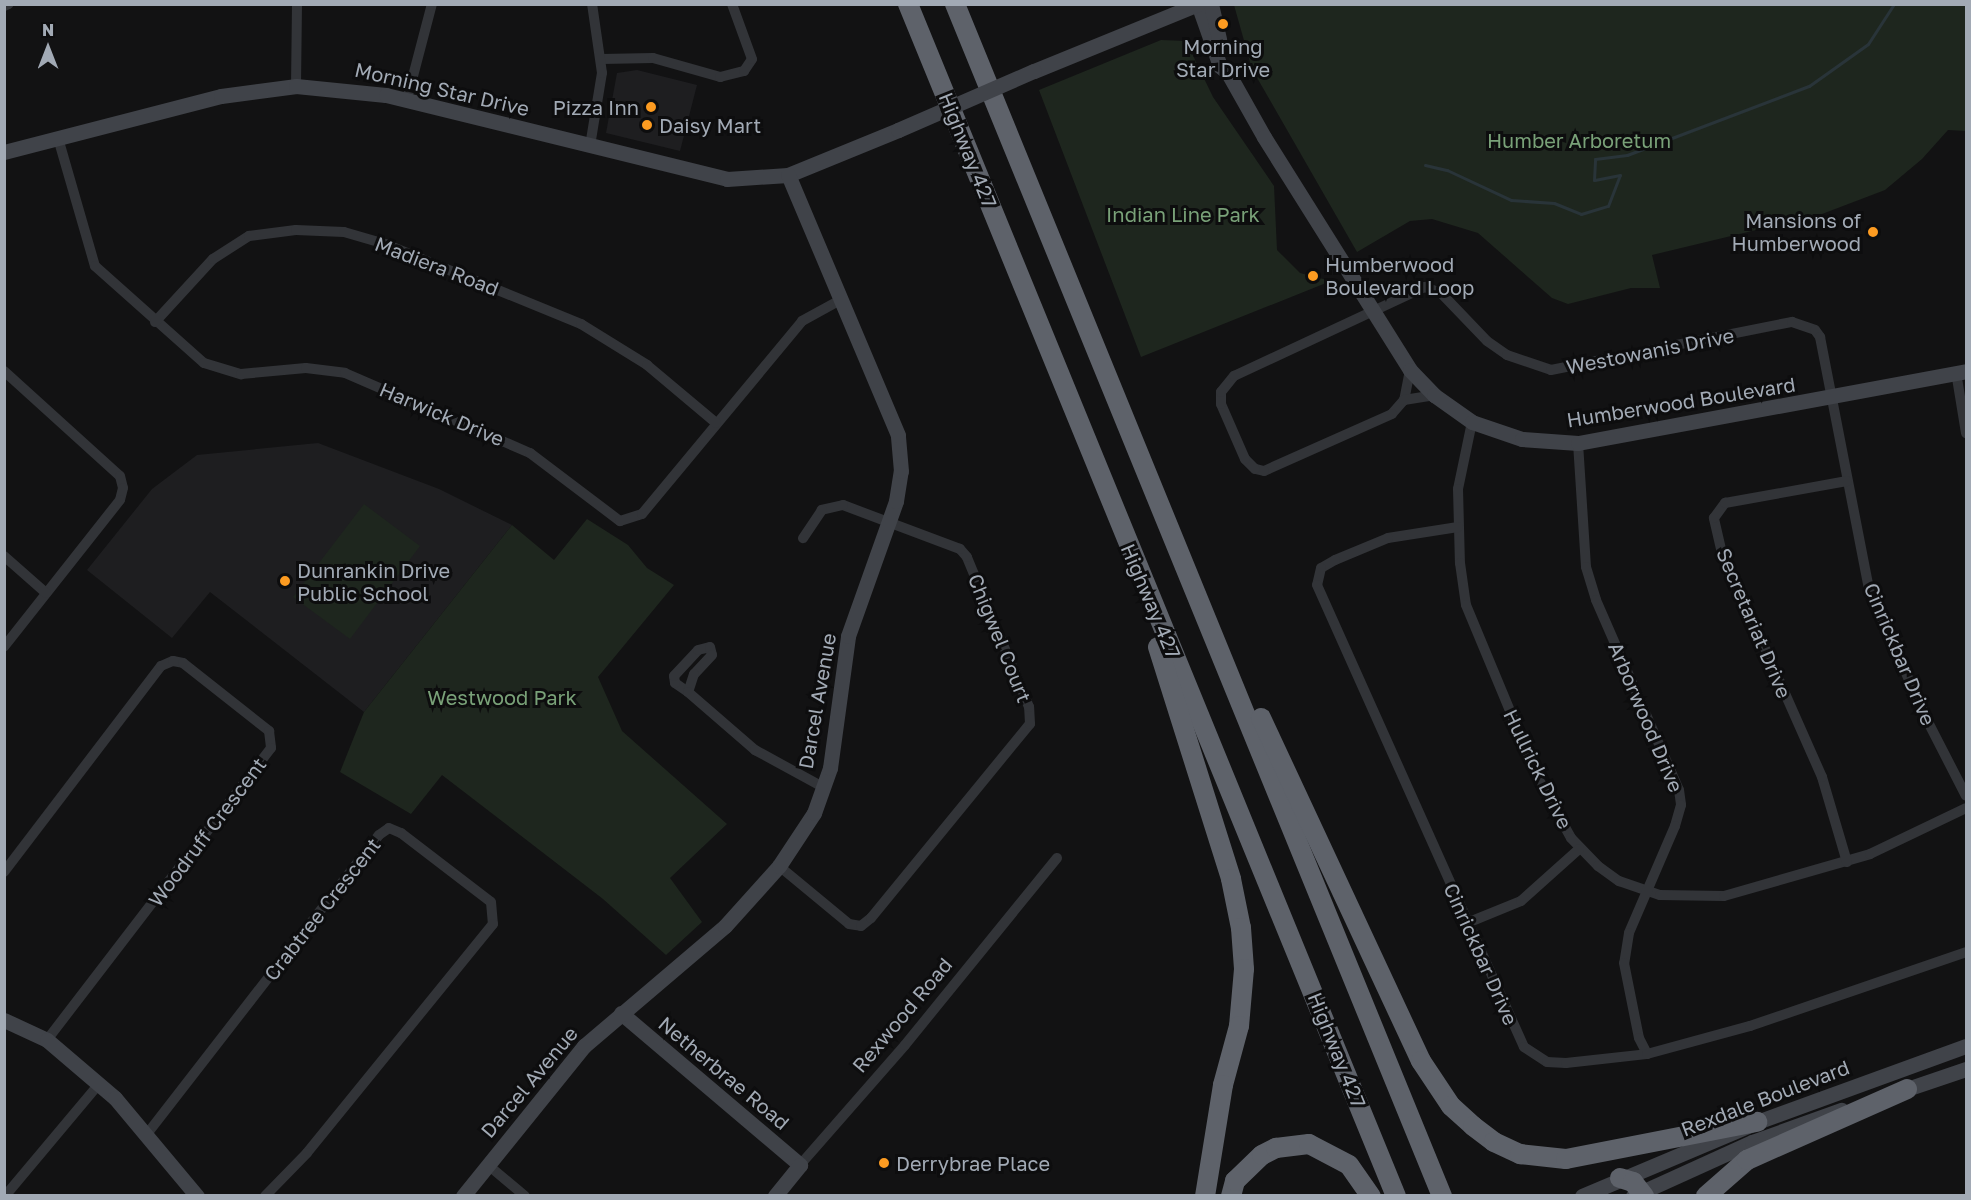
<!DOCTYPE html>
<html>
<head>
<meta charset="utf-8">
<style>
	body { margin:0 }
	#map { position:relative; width:1971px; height:1200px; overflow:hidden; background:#121213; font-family:"Golos Text",sans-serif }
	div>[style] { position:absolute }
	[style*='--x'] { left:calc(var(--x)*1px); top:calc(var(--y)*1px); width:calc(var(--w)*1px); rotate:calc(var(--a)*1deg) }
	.built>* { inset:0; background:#1e1e20 }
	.green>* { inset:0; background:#1e261e }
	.stream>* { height:3px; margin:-1.5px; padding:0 1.5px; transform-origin:1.5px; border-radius:1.5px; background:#293439 }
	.street>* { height:10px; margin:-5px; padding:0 5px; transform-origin:5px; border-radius:5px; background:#323438 }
	.secondary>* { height:15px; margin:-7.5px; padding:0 7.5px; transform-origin:7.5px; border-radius:7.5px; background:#404349 }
	.highway>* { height:20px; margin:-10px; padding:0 10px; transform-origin:10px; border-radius:10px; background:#5e626a }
	.secondary-bridge>* { height:15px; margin:-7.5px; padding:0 7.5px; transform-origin:7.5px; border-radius:7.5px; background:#404349 }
	.dots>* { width:16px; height:16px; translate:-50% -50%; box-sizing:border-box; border:3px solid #0d0d0e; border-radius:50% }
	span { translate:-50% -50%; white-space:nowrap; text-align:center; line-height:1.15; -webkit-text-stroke:6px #0d0d0e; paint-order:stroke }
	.poi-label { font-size:20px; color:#a2aab5 }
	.right { translate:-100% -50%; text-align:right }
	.left { translate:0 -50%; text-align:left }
	.street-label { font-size:20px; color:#a2aab5 }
	.park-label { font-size:20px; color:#79a178 }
	.frame { position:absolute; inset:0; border:6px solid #a2aab5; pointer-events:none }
	.north { position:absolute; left:18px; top:18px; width:60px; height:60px; -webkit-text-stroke:4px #0d0d0e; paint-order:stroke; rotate:0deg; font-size:16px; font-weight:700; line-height:24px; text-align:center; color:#a2aab5 }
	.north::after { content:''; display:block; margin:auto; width:21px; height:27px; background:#a2aab5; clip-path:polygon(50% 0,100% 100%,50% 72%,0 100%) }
</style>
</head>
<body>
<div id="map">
	<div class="built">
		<i style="clip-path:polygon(637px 70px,697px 85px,680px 151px,606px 133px,617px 73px)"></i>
		<i style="clip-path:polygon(318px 443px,439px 489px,512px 525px,364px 712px,210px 592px,172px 638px,87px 570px,152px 489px,197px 455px)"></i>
	</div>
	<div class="green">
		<i style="clip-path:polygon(1234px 5px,1966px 5px,1966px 131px,1948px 130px,1922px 159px,1885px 190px,1822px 214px,1652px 255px,1660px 288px,1631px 288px,1568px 304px,1552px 298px,1478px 233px,1432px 219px,1410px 221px,1357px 252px,1252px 69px)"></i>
		<i style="clip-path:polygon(1161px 40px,1186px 41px,1213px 97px,1274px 186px,1277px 250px,1300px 273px,1331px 281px,1141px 357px,1039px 90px)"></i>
		<i style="clip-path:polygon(364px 504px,420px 546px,350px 639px,293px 597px)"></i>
		<i style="clip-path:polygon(587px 519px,628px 545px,647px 568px,674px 585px,598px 677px,622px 731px,727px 824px,670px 878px,702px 922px,666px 955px,603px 899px,442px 775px,411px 814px,340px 772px,364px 712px,512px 525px,554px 560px)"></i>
	</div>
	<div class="stream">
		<i style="--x:1425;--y:165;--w:23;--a:13"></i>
		<i style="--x:1447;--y:170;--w:71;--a:25.1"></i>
		<i style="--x:1511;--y:200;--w:43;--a:4"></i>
		<i style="--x:1554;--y:203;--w:29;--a:22"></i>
		<i style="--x:1581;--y:214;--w:28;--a:-17"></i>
		<i style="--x:1608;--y:206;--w:33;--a:-69"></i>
		<i style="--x:1620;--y:175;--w:26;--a:169"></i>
		<i style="--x:1594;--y:180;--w:21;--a:-87"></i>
		<i style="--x:1595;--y:159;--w:32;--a:-7"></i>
		<i style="--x:1627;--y:155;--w:195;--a:-20.8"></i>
		<i style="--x:1809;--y:86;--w:72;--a:-35.4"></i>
		<i style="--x:1868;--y:44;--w:48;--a:-57"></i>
	</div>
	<div class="street">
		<i style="--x:4;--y:6;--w:5;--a:-22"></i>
		<i style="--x:602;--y:59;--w:51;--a:-1.1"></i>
		<i style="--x:653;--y:58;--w:70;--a:15.8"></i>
		<i style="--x:720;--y:77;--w:25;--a:-14"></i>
		<i style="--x:744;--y:71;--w:14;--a:-56"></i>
		<i style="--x:752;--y:59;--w:59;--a:-110"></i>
		<i style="--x:296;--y:86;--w:82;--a:-89.3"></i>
		<i style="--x:407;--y:99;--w:98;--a:-75.3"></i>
		<i style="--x:58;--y:138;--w:133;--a:73.9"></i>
		<i style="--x:95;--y:266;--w:146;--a:41.7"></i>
		<i style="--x:204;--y:363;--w:39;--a:17"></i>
		<i style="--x:241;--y:374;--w:65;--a:-5.3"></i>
		<i style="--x:306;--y:368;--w:39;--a:7"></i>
		<i style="--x:345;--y:373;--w:202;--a:23.4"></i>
		<i style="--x:530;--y:453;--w:113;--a:37.1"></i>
		<i style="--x:620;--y:521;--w:23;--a:-18"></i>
		<i style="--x:642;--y:514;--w:251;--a:-50.3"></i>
		<i style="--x:802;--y:321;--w:46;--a:-28.8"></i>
		<i style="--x:590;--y:146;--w:74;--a:-80.7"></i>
		<i style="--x:602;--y:73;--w:70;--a:-98.2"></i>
		<i style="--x:155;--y:322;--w:86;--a:-47.4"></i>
		<i style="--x:213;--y:259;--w:43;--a:-32.6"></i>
		<i style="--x:249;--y:236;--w:47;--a:-7.3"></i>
		<i style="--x:296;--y:230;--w:48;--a:2.4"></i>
		<i style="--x:344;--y:232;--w:43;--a:16.3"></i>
		<i style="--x:385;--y:244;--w:212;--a:22.2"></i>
		<i style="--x:581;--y:324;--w:78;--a:31.8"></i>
		<i style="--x:647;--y:365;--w:90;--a:40"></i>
		<i style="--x:1410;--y:370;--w:31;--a:101"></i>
		<i style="--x:1404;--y:400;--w:18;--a:131"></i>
		<i style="--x:1392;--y:414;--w:140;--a:156"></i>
		<i style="--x:1264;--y:471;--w:9;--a:-167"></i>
		<i style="--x:1255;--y:469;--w:14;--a:-135"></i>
		<i style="--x:1245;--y:459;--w:60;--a:-113.6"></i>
		<i style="--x:1221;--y:404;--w:12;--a:-90"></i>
		<i style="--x:1221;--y:392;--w:21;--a:-51"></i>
		<i style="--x:1234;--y:376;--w:211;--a:-25"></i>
		<i style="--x:1425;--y:287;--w:17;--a:21"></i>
		<i style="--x:1441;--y:293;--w:66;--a:46.2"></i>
		<i style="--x:1487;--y:341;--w:24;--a:35"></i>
		<i style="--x:1507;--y:355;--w:46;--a:18.8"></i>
		<i style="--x:1551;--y:370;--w:246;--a:-11.3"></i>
		<i style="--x:1792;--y:322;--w:24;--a:19"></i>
		<i style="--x:1815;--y:330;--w:9;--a:54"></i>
		<i style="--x:1820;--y:337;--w:258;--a:79"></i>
		<i style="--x:1869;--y:590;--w:142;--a:66"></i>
		<i style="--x:1927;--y:720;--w:85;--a:62.8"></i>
		<i style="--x:4;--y:371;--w:156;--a:42.2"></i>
		<i style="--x:120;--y:476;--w:12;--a:76"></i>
		<i style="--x:123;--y:488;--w:12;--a:104"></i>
		<i style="--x:120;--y:500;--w:187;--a:128.3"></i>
		<i style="--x:1956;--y:372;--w:62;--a:80.7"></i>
		<i style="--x:1404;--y:400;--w:30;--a:-9"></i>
		<i style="--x:1472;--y:422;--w:68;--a:101.8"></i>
		<i style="--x:1458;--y:489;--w:74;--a:88.5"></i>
		<i style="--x:1460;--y:563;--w:42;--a:81.9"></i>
		<i style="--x:1466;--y:605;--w:190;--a:67.4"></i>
		<i style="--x:1539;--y:780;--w:66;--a:61.1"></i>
		<i style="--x:1571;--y:838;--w:39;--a:46"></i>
		<i style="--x:1598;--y:866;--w:26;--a:36"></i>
		<i style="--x:1619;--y:881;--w:43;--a:18.9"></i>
		<i style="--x:1660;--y:895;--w:64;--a:0.9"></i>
		<i style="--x:1724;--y:896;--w:152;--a:-16"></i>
		<i style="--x:1870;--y:854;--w:106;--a:-25.6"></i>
		<i style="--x:1578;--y:443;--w:124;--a:86.3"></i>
		<i style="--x:1586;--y:567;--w:34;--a:73"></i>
		<i style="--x:1596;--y:600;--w:207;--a:66.4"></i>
		<i style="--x:1679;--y:790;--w:15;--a:82"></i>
		<i style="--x:1681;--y:805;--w:22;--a:106"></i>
		<i style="--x:1675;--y:826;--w:116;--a:113.3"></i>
		<i style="--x:1629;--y:933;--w:30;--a:99"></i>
		<i style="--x:1624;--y:963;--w:76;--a:78.7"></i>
		<i style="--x:1639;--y:1038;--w:18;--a:63"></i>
		<i style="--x:1458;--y:527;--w:71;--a:171.1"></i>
		<i style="--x:1388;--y:538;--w:57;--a:157.5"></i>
		<i style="--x:1335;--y:560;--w:16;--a:150"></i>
		<i style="--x:1321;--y:568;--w:17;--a:103"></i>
		<i style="--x:1317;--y:585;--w:506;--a:65.87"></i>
		<i style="--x:1524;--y:1047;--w:27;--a:33"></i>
		<i style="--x:1547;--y:1062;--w:19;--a:3"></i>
		<i style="--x:1566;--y:1063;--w:81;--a:-6.3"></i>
		<i style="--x:1647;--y:1054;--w:107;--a:-15.2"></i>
		<i style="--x:1750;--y:1026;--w:228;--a:-18.9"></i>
		<i style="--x:4;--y:556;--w:56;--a:41.4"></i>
		<i style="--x:688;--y:692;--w:16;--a:-145"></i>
		<i style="--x:675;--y:683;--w:7;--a:-98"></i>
		<i style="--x:674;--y:676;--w:35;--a:-47"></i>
		<i style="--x:698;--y:650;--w:12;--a:-14"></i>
		<i style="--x:710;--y:647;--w:8;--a:76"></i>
		<i style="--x:712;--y:655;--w:26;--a:133"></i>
		<i style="--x:694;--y:674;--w:19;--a:108"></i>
		<i style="--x:688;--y:692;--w:89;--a:40.9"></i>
		<i style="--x:755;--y:750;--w:77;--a:28.6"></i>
		<i style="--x:1847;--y:862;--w:89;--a:-106.4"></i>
		<i style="--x:1822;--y:777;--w:249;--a:-113.9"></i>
		<i style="--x:1721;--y:549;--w:32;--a:-103"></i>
		<i style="--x:1714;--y:518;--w:19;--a:-54"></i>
		<i style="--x:1725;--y:503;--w:124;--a:-10.2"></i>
		<i style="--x:779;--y:866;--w:91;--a:39.6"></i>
		<i style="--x:849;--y:924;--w:12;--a:9"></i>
		<i style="--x:861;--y:926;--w:13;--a:-39"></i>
		<i style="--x:871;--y:918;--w:251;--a:-50.7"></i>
		<i style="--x:1030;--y:724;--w:17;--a:-93"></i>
		<i style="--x:1029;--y:707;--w:162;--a:-112.5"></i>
		<i style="--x:967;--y:557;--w:11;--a:-131"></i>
		<i style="--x:960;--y:549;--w:125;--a:-159.4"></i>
		<i style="--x:843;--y:505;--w:22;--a:167"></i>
		<i style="--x:822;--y:510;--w:34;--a:124"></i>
		<i style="--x:4;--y:872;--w:259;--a:-52.7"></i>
		<i style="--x:161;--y:666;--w:13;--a:-23"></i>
		<i style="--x:173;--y:661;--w:10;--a:11"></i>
		<i style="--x:183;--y:663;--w:110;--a:38.3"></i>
		<i style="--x:269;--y:731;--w:17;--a:83"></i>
		<i style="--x:271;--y:748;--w:368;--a:127.5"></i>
		<i style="--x:1467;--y:923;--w:58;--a:-22.2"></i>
		<i style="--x:1521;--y:901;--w:78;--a:-41.9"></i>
		<i style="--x:147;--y:1134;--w:378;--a:-52.2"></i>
		<i style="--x:379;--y:835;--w:12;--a:-35"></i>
		<i style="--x:389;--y:828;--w:13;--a:23"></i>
		<i style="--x:401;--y:833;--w:113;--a:37.5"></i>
		<i style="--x:491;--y:902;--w:22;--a:85"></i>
		<i style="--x:493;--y:924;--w:295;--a:129.1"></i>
		<i style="--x:307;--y:1153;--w:60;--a:134.3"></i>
		<i style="--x:488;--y:1165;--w:48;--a:40"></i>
		<i style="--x:800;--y:1165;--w:159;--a:-48.8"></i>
		<i style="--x:905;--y:1045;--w:241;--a:-50.9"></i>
		<i style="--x:5;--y:1196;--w:146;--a:-50"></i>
	</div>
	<div class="secondary">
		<i style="--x:1198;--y:4;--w:66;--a:70.5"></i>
		<i style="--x:1220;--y:66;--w:11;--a:41"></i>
		<i style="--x:1228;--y:73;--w:73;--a:60.6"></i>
		<i style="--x:1264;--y:137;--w:275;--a:57.9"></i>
		<i style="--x:1410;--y:370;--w:35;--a:46"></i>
		<i style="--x:1434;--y:395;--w:47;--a:35.4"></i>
		<i style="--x:1472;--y:422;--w:53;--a:18.8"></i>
		<i style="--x:1522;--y:439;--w:56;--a:4.1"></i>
		<i style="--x:1578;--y:443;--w:395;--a:-10.5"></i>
		<i style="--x:1211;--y:4;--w:36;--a:77"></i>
		<i style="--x:1034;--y:71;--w:177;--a:-22.2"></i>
		<i style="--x:4;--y:152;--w:224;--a:-14.5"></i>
		<i style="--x:221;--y:96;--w:76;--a:-7.6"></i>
		<i style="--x:296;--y:86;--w:90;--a:5.7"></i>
		<i style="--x:386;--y:95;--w:351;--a:13.8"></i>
		<i style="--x:727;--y:179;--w:61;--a:-3.8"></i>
		<i style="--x:788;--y:175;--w:119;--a:-22.2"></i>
		<i style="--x:621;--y:1013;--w:235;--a:40.3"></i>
		<i style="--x:800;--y:1165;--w:40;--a:129"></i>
		<i style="--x:4;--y:1020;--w:47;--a:24.9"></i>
		<i style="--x:47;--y:1040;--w:89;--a:40.5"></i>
		<i style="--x:115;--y:1098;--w:128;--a:50.1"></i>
		<i style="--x:1898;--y:1092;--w:72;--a:-18.7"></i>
		<i style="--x:463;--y:1196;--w:193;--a:-51.1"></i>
		<i style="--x:584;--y:1046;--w:185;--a:-40.4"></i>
		<i style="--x:725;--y:926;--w:81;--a:-48"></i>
		<i style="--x:779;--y:866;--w:64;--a:-56.6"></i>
		<i style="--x:814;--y:813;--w:48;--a:-70.4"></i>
		<i style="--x:830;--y:768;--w:133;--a:-82.2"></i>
		<i style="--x:848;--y:636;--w:143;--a:-70.4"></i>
		<i style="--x:896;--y:501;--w:30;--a:-81"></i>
		<i style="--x:901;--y:471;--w:36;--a:-95"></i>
		<i style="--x:898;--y:435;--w:282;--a:-112.9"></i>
		<i style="--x:1582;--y:1196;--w:190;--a:-22.9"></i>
		<i style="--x:1757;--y:1122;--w:222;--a:-20"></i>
		<i style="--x:1633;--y:1196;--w:131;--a:-24.4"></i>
		<i style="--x:1752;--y:1142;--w:95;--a:-19.8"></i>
	</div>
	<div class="highway">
		<i style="--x:908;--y:4;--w:1288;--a:67.74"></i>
		<i style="--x:955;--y:4;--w:1288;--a:67.78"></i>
		<i style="--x:1158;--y:647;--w:243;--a:72.5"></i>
		<i style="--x:1231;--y:879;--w:50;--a:78.5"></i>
		<i style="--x:1241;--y:928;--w:41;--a:85.8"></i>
		<i style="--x:1244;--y:969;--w:57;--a:95"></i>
		<i style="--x:1239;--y:1026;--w:61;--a:105.2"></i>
		<i style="--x:1223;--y:1085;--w:112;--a:99.2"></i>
		<i style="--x:1261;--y:718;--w:378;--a:65"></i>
		<i style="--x:1421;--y:1061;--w:54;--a:56.3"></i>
		<i style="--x:1451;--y:1106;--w:30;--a:42"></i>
		<i style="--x:1473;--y:1126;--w:26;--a:37"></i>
		<i style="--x:1494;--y:1142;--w:29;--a:25"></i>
		<i style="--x:1520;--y:1154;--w:46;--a:6.2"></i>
		<i style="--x:1566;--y:1159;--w:195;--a:-11"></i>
		<i style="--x:1620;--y:1178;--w:14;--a:17"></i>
		<i style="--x:1633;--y:1182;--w:18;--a:52"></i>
		<i style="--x:1231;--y:1196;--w:16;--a:-75"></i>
		<i style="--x:1235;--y:1181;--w:37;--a:-44"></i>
		<i style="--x:1262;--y:1155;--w:16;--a:-27"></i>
		<i style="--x:1276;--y:1148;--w:33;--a:-7"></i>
		<i style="--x:1309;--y:1144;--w:45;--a:27.7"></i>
		<i style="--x:1349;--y:1165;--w:38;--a:55"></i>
		<i style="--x:1706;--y:1196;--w:55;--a:-41.3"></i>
		<i style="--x:1747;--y:1160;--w:175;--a:-23.9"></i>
	</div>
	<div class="secondary-bridge">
		<i style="--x:898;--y:130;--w:148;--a:-23.5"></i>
	</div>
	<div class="dots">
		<i style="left:1223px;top:24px;background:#fc9b21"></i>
		<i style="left:651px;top:107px;background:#fc9b21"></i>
		<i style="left:647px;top:125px;background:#fc9b21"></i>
		<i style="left:1873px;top:232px;background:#fc9b21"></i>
		<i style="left:1313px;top:276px;background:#fc9b21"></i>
		<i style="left:285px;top:581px;background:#fc9b21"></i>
		<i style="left:884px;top:1163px;background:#fc9b21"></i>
	</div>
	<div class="poi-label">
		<span style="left:1223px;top:58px">Morning<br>Star Drive</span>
		<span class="right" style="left:639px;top:107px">Pizza Inn</span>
		<span class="left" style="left:659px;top:125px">Daisy Mart</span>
		<span class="right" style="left:1861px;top:232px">Mansions of<br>Humberwood</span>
		<span class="left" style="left:1325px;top:276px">Humberwood<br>Boulevard Loop</span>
		<span class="left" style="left:297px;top:582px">Dunrankin Drive<br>Public School</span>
		<span class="left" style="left:896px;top:1163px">Derrybrae Place</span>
	</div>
	<div class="street-label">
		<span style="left:442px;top:89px;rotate:13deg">Morning Star Drive</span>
		<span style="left:968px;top:150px;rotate:68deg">Highway 427</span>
		<span style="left:437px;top:266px;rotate:21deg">Madiera Road</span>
		<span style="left:1650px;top:351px;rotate:-11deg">Westowanis Drive</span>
		<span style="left:1681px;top:402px;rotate:-9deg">Humberwood Boulevard</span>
		<span style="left:442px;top:414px;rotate:23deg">Harwick Drive</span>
		<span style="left:1151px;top:601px;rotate:67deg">Highway 427</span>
		<span style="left:1754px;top:623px;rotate:67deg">Secretariat Drive</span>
		<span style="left:1000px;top:638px;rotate:68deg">Chigwel Court</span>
		<span style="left:1900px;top:654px;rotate:67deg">Cinrickbar Drive</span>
		<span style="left:817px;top:701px;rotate:-80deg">Darcel Avenue</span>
		<span style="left:1646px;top:717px;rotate:67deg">Arborwood Drive</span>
		<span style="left:1538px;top:769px;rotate:64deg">Hullrick Drive</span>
		<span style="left:207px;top:832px;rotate:-53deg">Woodruff Crescent</span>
		<span style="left:322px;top:909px;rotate:-52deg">Crabtree Crescent</span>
		<span style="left:1481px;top:954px;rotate:66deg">Cinrickbar Drive</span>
		<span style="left:902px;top:1015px;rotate:-50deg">Rexwood Road</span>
		<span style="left:1337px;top:1050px;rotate:68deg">Highway 427</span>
		<span style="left:724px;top:1073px;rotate:40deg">Netherbrae Road</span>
		<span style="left:529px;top:1082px;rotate:-50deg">Darcel Avenue</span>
		<span style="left:1765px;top:1098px;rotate:-21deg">Rexdale Boulevard</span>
	</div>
	<div class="park-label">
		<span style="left:1579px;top:140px">Humber Arboretum</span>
		<span style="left:1183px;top:214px">Indian Line Park</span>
		<span style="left:502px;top:697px">Westwood Park</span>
	</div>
	<div class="frame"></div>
	<div class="north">N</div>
</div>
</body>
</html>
